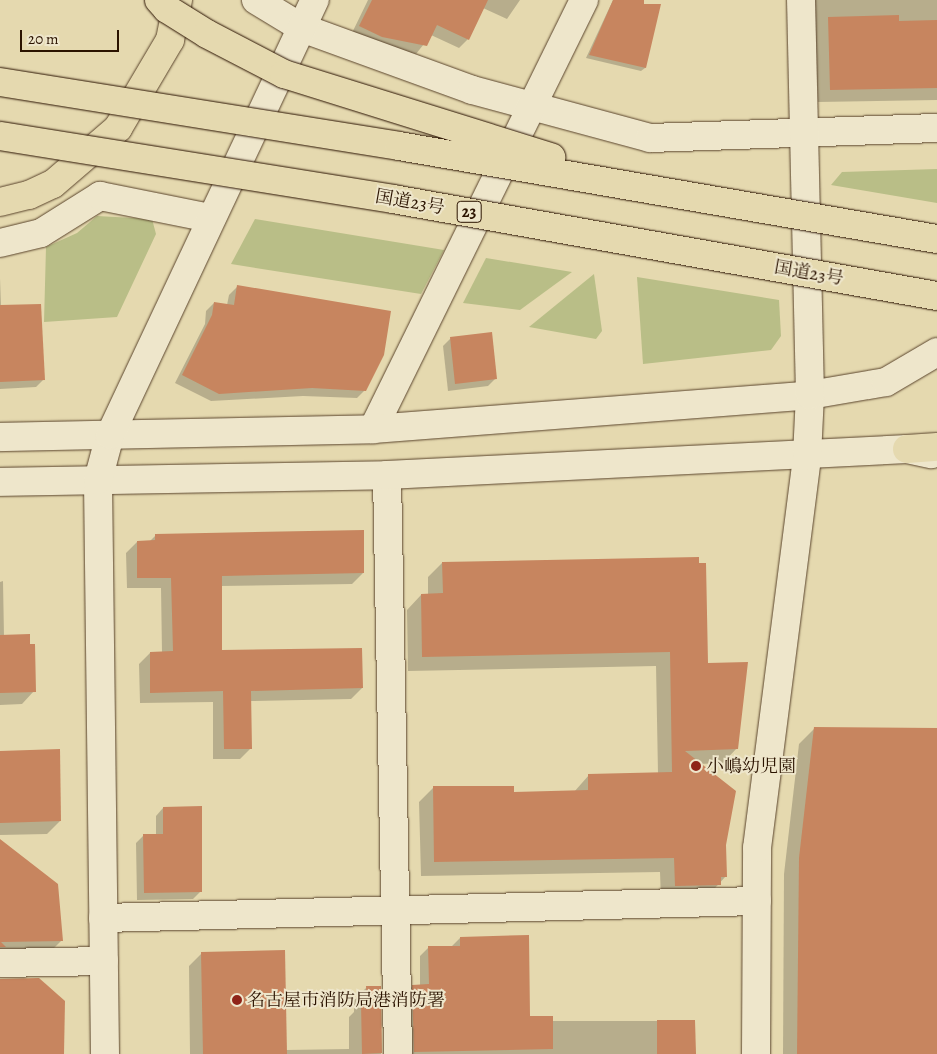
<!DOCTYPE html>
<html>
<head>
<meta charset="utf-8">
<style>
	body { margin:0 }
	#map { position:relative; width:937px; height:1054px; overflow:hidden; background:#e5d9af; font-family:Alegreya,"Noto Serif JP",serif }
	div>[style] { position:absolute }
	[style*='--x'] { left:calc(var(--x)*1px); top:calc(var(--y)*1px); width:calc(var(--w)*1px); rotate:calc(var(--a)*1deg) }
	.green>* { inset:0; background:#b9be87 }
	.shadow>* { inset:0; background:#0003 }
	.building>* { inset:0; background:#c7855f }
	.roads { filter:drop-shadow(0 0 1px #5a442c) drop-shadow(0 0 1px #5a442c) }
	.minor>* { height:28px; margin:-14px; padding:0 14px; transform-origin:14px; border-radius:14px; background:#eee6cb }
	.highway>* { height:28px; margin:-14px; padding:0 14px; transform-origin:14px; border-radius:14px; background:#e5d9af }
	.bridges { filter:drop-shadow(0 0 1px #2b1300) drop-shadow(0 0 1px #2b1300) }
	.highway-bridge>* { height:28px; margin:-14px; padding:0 14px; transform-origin:14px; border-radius:14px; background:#e5d9af }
	.dots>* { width:14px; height:14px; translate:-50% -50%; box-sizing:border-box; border:2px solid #eee6cb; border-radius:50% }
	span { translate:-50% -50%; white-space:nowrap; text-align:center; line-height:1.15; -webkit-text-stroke:4px #eee6cb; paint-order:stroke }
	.shield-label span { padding:1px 4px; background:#eee6cb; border:1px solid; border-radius:4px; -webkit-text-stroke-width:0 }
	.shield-label { font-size:16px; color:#2b1300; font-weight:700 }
	.street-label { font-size:18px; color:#2b1300 }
	.poi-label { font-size:18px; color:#2b1300 }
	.left { translate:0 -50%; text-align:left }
	.scale { position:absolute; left:20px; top:30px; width:99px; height:22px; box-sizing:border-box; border:2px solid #2b1300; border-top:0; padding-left:6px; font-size:15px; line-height:18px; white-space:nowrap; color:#2b1300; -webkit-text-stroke:4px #eee6cb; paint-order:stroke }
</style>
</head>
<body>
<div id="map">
	<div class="green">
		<i style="clip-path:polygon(937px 169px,937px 203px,831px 185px,842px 172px)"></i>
		<i style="clip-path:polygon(97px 216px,152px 219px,156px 234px,117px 317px,44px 322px,46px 247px,77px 233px)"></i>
		<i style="clip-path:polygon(255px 219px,444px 250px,421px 294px,231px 264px)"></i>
		<i style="clip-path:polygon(486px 258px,572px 272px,520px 310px,463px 303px)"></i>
		<i style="clip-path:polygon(594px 274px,602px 331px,596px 339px,529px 327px)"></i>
		<i style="clip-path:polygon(637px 277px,779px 300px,781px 336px,771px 350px,643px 364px)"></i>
	</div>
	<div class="shadow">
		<i style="clip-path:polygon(368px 0,520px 0,507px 19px,483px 8px,468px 39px,459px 48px,431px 35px,416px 54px,373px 45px,351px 35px)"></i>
		<i style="clip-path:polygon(613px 0,643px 0,645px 68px,641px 71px,586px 58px)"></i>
		<i style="clip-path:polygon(814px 0,937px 0,937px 100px,818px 102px)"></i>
		<i style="clip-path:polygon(0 278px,1px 306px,43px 380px,36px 387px,0 389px)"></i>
		<i style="clip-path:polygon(237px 287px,365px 390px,357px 398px,303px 396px,211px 401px,175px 383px,205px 324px,206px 311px,214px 303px,227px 305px,229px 295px)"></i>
		<i style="clip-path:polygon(451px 338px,496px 378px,488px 386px,448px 391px,443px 346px)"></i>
		<i style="clip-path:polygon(156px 535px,363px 573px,352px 584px,220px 586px,221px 651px,362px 688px,351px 699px,250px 701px,251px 748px,240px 759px,213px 759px,213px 702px,140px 703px,139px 664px,150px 653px,162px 653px,161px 588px,127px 588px,126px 553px,137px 542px,149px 542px)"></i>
		<i style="clip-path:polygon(442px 563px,706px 665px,737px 748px,723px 763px,699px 764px,725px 845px,726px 876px,705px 899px,661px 900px,660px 872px,421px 876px,419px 802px,433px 788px,513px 793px,574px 792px,589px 775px,658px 774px,656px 666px,408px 671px,407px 610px,421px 595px,428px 595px,428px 577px)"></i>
		<i style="clip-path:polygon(3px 581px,4px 636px,34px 691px,22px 704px,0 705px,0 582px)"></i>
		<i style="clip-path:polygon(814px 729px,937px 729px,937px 1054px,783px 1054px,784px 874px,799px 744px)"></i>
		<i style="clip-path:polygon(0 752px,60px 821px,47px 834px,0 835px)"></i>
		<i style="clip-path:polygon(163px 808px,201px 891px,193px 899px,137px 900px,136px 843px,143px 836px,156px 835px,156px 816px)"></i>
		<i style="clip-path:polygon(0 841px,61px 941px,49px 953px,0 954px)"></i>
		<i style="clip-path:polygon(460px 938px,529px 1017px,552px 1021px,694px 1021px,694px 1054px,405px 1054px,403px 995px,413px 986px,420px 986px,420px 956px,429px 947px,451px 947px)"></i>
		<i style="clip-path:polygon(202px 953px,286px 1050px,349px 1049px,349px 1017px,354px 1012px,354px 1000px,367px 987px,380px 987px,381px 1054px,190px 1054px,189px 966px)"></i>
	</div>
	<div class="building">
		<i style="clip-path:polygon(372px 0,488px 0,469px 40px,437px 25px,427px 46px,382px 37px,359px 26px)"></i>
		<i style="clip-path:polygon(613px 0,644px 0,644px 4px,661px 4px,646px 68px,589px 55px)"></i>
		<i style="clip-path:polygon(899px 15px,899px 21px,937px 20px,937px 88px,830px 90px,828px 17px)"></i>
		<i style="clip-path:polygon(237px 285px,391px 311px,384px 355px,366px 391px,312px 388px,219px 394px,182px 375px,212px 315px,214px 302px,234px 305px)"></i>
		<i style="clip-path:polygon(41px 304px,45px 380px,0 382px,0 305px)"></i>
		<i style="clip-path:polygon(492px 332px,497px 379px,455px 384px,450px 337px)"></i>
		<i style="clip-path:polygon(364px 530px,364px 573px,222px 576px,222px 650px,362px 648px,363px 688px,251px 691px,252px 749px,224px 749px,223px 691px,150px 693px,150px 652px,173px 651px,171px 578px,137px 578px,137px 541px,155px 540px,155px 534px)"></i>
		<i style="clip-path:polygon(699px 557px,699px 563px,706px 563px,708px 663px,748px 662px,738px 749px,685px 751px,736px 791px,726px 845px,727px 877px,721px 877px,721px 885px,675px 886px,674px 858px,434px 862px,433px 786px,514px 786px,514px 792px,588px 790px,588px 774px,672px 772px,670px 652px,422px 657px,421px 594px,443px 593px,442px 562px)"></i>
		<i style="clip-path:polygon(30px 634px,30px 644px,35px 644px,36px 692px,0 693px,0 635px)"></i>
		<i style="clip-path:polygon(814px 727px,937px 728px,937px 1054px,797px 1054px,799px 858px)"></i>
		<i style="clip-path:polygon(60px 749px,61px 821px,0 823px,0 751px)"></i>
		<i style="clip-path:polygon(202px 806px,202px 892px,144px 893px,143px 834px,163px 834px,163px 807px)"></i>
		<i style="clip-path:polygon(0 839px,58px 884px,63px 941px,1px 942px,6px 947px,0 947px)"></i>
		<i style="clip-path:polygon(529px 935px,530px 1016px,553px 1016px,553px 1049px,414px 1052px,412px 985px,429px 984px,428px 946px,460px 946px,460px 937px)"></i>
		<i style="clip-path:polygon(285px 950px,287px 1054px,203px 1054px,201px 952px)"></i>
		<i style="clip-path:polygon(39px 978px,65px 1001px,64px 1054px,0 1054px,0 979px)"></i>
		<i style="clip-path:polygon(366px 986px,381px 986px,382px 1053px,362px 1054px,361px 1003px,367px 1003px)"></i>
		<i style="clip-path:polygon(657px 1020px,695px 1020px,696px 1054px,657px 1054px)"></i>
	</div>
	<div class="roads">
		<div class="minor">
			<i style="--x:256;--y:0;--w:54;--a:31.3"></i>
			<i style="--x:302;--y:28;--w:181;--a:20"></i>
			<i style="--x:472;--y:90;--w:184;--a:15.1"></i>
			<i style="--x:650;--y:138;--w:287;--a:-2"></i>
			<i style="--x:0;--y:243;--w:42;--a:-13.7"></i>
			<i style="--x:41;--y:233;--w:70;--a:-32.1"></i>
			<i style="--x:100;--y:196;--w:112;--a:11.3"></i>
			<i style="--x:373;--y:429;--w:478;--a:-63.8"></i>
			<i style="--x:0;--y:437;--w:373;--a:-1.2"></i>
			<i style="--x:373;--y:429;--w:438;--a:-4.4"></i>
			<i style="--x:810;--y:395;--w:77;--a:-9.7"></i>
			<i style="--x:886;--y:382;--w:59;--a:-30.5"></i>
			<i style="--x:387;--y:475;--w:579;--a:88.91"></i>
			<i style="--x:0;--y:482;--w:387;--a:-1"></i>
			<i style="--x:387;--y:475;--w:521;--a:-2.86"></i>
			<i style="--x:907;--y:449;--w:25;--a:12"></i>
			<i style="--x:103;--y:918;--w:654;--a:-1.49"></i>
			<i style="--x:0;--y:963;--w:104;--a:-1.1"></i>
			<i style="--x:105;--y:1054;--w:574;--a:-90.7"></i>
			<i style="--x:98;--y:480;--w:47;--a:-75.1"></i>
			<i style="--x:110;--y:435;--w:481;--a:-64.8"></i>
			<i style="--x:756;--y:1054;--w:206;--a:-89.7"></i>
			<i style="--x:757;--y:848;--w:395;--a:-82.7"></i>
			<i style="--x:807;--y:456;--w:61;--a:-87.2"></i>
			<i style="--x:810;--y:395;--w:395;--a:-91.3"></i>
		</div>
		<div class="highway">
			<i style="--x:0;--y:202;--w:30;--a:-14"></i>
			<i style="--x:29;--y:195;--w:26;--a:-25"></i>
			<i style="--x:53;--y:184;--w:86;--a:-40.7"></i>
			<i style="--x:118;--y:128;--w:102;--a:-59.4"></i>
			<i style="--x:170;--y:40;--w:41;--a:-78.7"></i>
			<i style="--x:907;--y:449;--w:30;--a:-4"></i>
		</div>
	</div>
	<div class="bridges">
		<div class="highway-bridge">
			<i style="--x:159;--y:0;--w:12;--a:48"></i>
			<i style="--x:167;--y:9;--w:47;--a:32"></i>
			<i style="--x:207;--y:34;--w:87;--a:27.5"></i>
			<i style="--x:284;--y:74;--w:280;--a:17.3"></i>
			<i style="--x:0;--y:82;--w:404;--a:9.1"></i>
			<i style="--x:399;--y:146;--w:546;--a:9.81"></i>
			<i style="--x:0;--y:136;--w:398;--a:9.1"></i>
			<i style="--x:393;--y:199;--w:553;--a:10.11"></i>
		</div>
	</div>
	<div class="dots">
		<i style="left:696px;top:766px;background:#8f2418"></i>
		<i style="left:237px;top:1000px;background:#8f2418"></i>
	</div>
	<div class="shield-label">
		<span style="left:469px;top:212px">23</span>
	</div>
	<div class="street-label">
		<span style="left:410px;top:202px;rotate:10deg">国道23号</span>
		<span style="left:809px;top:273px;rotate:10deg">国道23号</span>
	</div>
	<div class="poi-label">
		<span class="left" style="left:706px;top:766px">小嶋幼児園</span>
		<span class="left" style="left:247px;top:1000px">名古屋市消防局港消防署</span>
	</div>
	<div class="scale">20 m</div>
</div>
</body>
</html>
